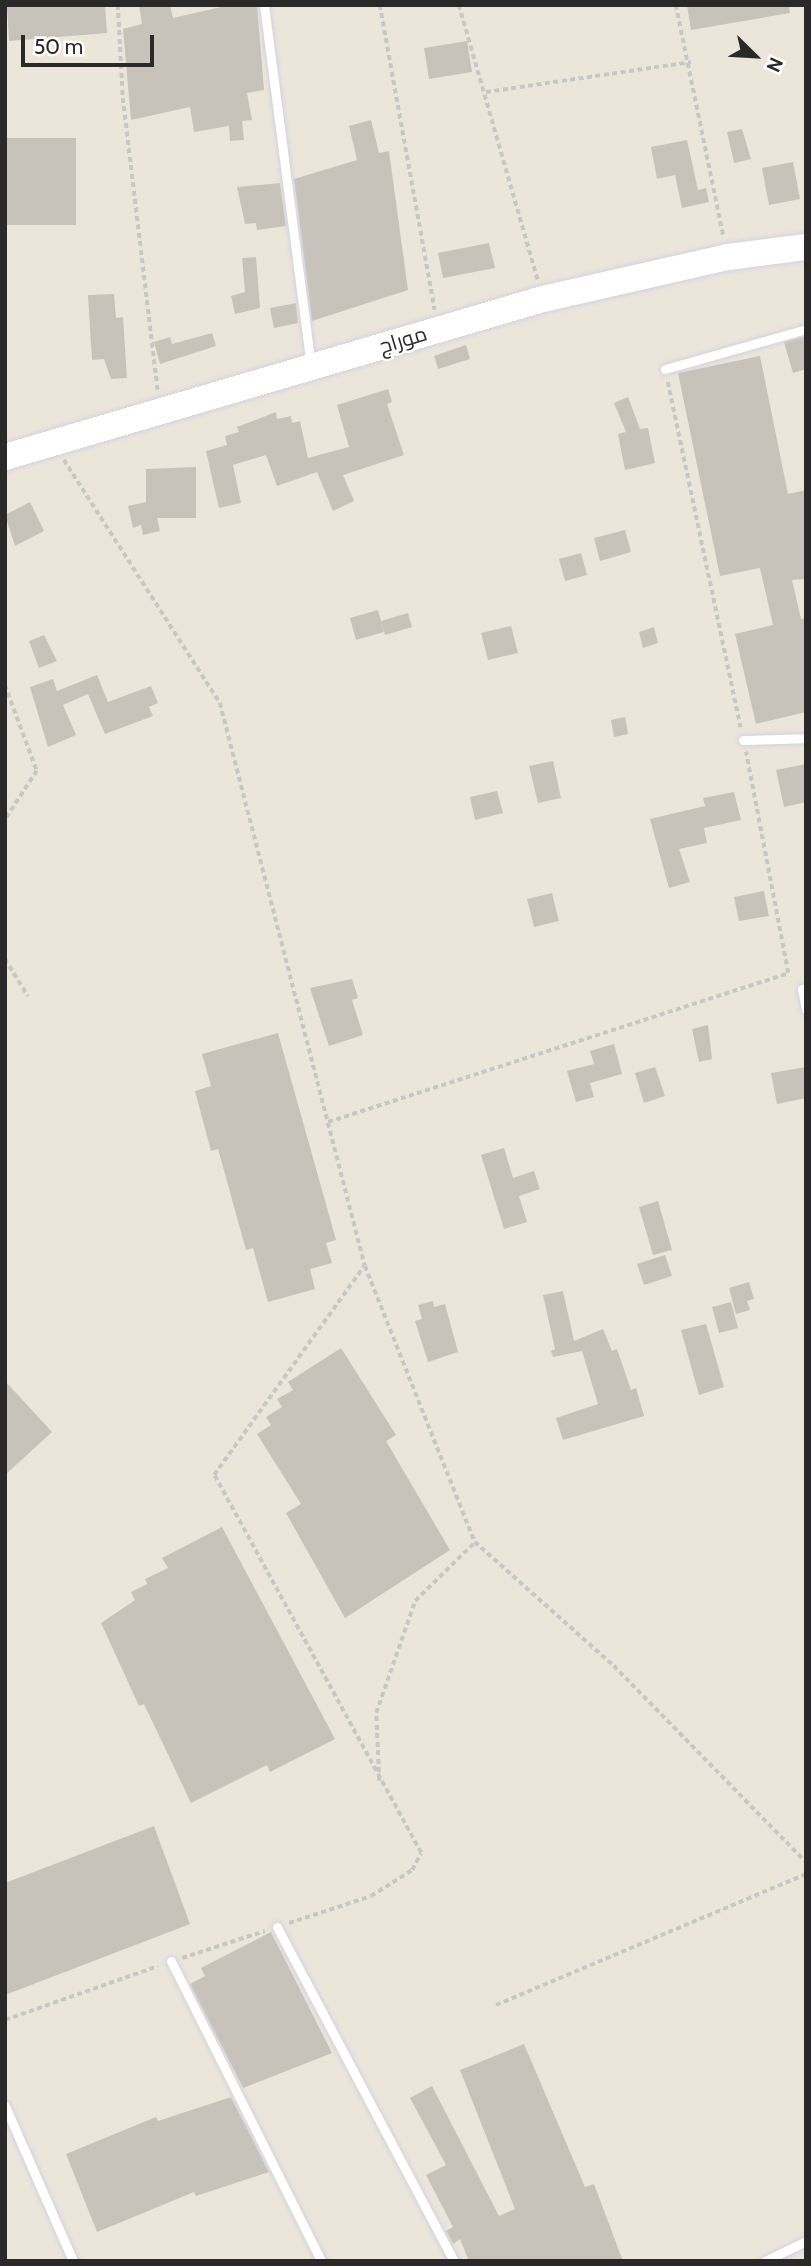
<!DOCTYPE html>
<html>
<head>
<meta charset="utf-8">
<style>
	body { margin:0 }
	#map { position:relative; width:811px; height:2266px; overflow:hidden; background:#ece6da; font-family:Cabin,Cairo,sans-serif }
	div>[style] { position:absolute }
	[style*='--x'] { left:calc(var(--x)*1px); top:calc(var(--y)*1px); width:calc(var(--w)*1px); rotate:calc(var(--a)*1deg) }
	.building>* { inset:0; background:#c7c3ba }
	.path>* { height:3.5px; margin-top:-1.75px; transform-origin:0; background:repeating-linear-gradient(90deg,#c7c7c7 0 5px,transparent 0 8.5px) }
	.roads { filter:drop-shadow(0 0 2px #d0d2e3) drop-shadow(0 0 2px #d0d2e3) }
	.lane>* { height:9px; margin:-4.5px; padding:0 4.5px; transform-origin:4.5px; border-radius:4.5px; background:#fff }
	.secondary>* { height:26px; margin:-13px; padding:0 13px; transform-origin:13px; border-radius:13px; background:#fff }
	span { translate:-50% -50%; white-space:nowrap; text-align:center; line-height:1.15; -webkit-text-stroke:5px #fff; paint-order:stroke }
	.street-label { font-size:21px; color:#292929 }
	.frame { position:absolute; inset:0; border:7px solid #292929; pointer-events:none }
	.north { position:absolute; left:720px; top:21px; width:70px; height:70px; -webkit-text-stroke:5px #fff; paint-order:stroke; rotate:114deg; font-size:19px; font-weight:700; line-height:28px; text-align:center; color:#292929 }
	.north::after { content:''; display:block; margin:auto; width:24px; height:32px; background:#292929; clip-path:polygon(50% 0,100% 100%,50% 72%,0 100%) }
	.scale { position:absolute; left:21px; top:35px; width:133px; height:32px; box-sizing:border-box; border:4px solid #292929; border-top:0; padding-left:9px; font-size:21px; line-height:24px; white-space:nowrap; color:#292929; -webkit-text-stroke:5px #fff; paint-order:stroke }
</style>
</head>
<body>
<div id="map">
	<div class="building">
		<i style="clip-path:polygon(7px 5px,105px 5px,107px 33px,9px 41px)"></i>
		<i style="clip-path:polygon(139px 5px,170px 5px,173px 18px,230px 5px,257px 5px,264px 90px,247px 93px,252px 120px,242px 121px,244px 140px,230px 141px,229px 126px,194px 132px,190px 107px,131px 120px,123px 29px,142px 24px)"></i>
		<i style="clip-path:polygon(687px 5px,789px 5px,790px 13px,691px 30px)"></i>
		<i style="clip-path:polygon(467px 41px,472px 72px,429px 79px,424px 48px)"></i>
		<i style="clip-path:polygon(371px 120px,379px 153px,389px 151px,408px 290px,312px 321px,294px 179px,357px 160px,349px 126px)"></i>
		<i style="clip-path:polygon(742px 129px,751px 159px,734px 163px,727px 132px)"></i>
		<i style="clip-path:polygon(5px 138px,76px 138px,76px 225px,5px 225px)"></i>
		<i style="clip-path:polygon(687px 140px,698px 190px,706px 188px,709px 202px,682px 208px,675px 175px,657px 179px,651px 147px)"></i>
		<i style="clip-path:polygon(793px 162px,800px 199px,769px 205px,762px 168px)"></i>
		<i style="clip-path:polygon(280px 183px,286px 226px,257px 230px,256px 223px,245px 224px,237px 187px)"></i>
		<i style="clip-path:polygon(489px 243px,495px 268px,443px 278px,438px 253px)"></i>
		<i style="clip-path:polygon(256px 257px,260px 308px,235px 314px,231px 296px,245px 292px,242px 258px)"></i>
		<i style="clip-path:polygon(114px 294px,116px 318px,123px 317px,127px 378px,111px 379px,104px 359px,92px 360px,88px 295px)"></i>
		<i style="clip-path:polygon(296px 303px,298px 323px,274px 328px,270px 308px)"></i>
		<i style="clip-path:polygon(212px 333px,216px 346px,160px 364px,154px 342px,170px 337px,172px 344px)"></i>
		<i style="clip-path:polygon(806px 336px,806px 369px,793px 373px,784px 342px)"></i>
		<i style="clip-path:polygon(466px 345px,470px 359px,438px 369px,434px 356px)"></i>
		<i style="clip-path:polygon(760px 356px,788px 494px,806px 490px,806px 579px,792px 580px,801px 619px,806px 618px,806px 712px,756px 724px,735px 634px,773px 625px,760px 568px,720px 576px,678px 373px)"></i>
		<i style="clip-path:polygon(388px 389px,392px 402px,387px 404px,404px 455px,343px 475px,354px 501px,333px 511px,317px 472px,277px 486px,266px 455px,233px 465px,241px 503px,219px 508px,206px 451px,227px 445px,225px 436px,239px 432px,237px 427px,276px 412px,277px 419px,291px 416px,292px 423px,300px 421px,308px 458px,349px 447px,337px 405px)"></i>
		<i style="clip-path:polygon(628px 397px,640px 429px,648px 428px,655px 463px,625px 470px,618px 434px,626px 432px,614px 403px)"></i>
		<i style="clip-path:polygon(196px 467px,196px 518px,157px 518px,160px 531px,143px 535px,141px 525px,133px 528px,128px 506px,146px 502px,146px 469px)"></i>
		<i style="clip-path:polygon(30px 502px,44px 531px,15px 546px,5px 515px)"></i>
		<i style="clip-path:polygon(625px 530px,631px 552px,600px 561px,594px 538px)"></i>
		<i style="clip-path:polygon(581px 553px,587px 575px,565px 581px,559px 559px)"></i>
		<i style="clip-path:polygon(378px 610px,384px 632px,356px 640px,350px 618px)"></i>
		<i style="clip-path:polygon(408px 613px,412px 627px,385px 635px,381px 621px)"></i>
		<i style="clip-path:polygon(511px 626px,518px 653px,488px 660px,481px 633px)"></i>
		<i style="clip-path:polygon(654px 627px,658px 643px,643px 648px,639px 632px)"></i>
		<i style="clip-path:polygon(44px 635px,57px 661px,39px 668px,29px 641px)"></i>
		<i style="clip-path:polygon(97px 675px,108px 702px,151px 686px,158px 703px,149px 707px,153px 716px,105px 734px,88px 694px,63px 705px,76px 735px,48px 747px,30px 687px,53px 679px,57px 691px)"></i>
		<i style="clip-path:polygon(625px 717px,628px 734px,614px 737px,611px 720px)"></i>
		<i style="clip-path:polygon(553px 761px,561px 798px,538px 803px,529px 766px)"></i>
		<i style="clip-path:polygon(806px 764px,806px 802px,784px 807px,776px 770px)"></i>
		<i style="clip-path:polygon(497px 791px,503px 813px,475px 820px,470px 797px)"></i>
		<i style="clip-path:polygon(734px 792px,741px 820px,704px 828px,707px 843px,679px 849px,690px 882px,669px 888px,650px 819px,705px 806px,703px 798px)"></i>
		<i style="clip-path:polygon(764px 891px,769px 916px,739px 921px,734px 897px)"></i>
		<i style="clip-path:polygon(552px 893px,559px 921px,534px 927px,527px 899px)"></i>
		<i style="clip-path:polygon(352px 979px,358px 998px,352px 1000px,363px 1035px,329px 1046px,310px 988px)"></i>
		<i style="clip-path:polygon(708px 1025px,712px 1059px,699px 1062px,692px 1029px)"></i>
		<i style="clip-path:polygon(278px 1033px,336px 1240px,326px 1243px,332px 1263px,310px 1269px,315px 1289px,268px 1302px,253px 1248px,246px 1250px,218px 1149px,211px 1151px,195px 1091px,211px 1086px,202px 1054px)"></i>
		<i style="clip-path:polygon(614px 1044px,622px 1074px,590px 1083px,594px 1097px,576px 1102px,567px 1071px,594px 1064px,590px 1051px)"></i>
		<i style="clip-path:polygon(655px 1067px,665px 1096px,644px 1103px,635px 1073px)"></i>
		<i style="clip-path:polygon(806px 1067px,806px 1098px,777px 1104px,771px 1073px)"></i>
		<i style="clip-path:polygon(504px 1148px,513px 1178px,534px 1171px,540px 1189px,519px 1196px,527px 1222px,504px 1229px,481px 1155px)"></i>
		<i style="clip-path:polygon(658px 1201px,672px 1250px,653px 1255px,639px 1207px)"></i>
		<i style="clip-path:polygon(665px 1255px,672px 1276px,644px 1285px,637px 1264px)"></i>
		<i style="clip-path:polygon(749px 1282px,754px 1299px,747px 1301px,750px 1310px,736px 1314px,729px 1288px)"></i>
		<i style="clip-path:polygon(563px 1291px,574px 1341px,603px 1329px,612px 1351px,617px 1349px,631px 1390px,636px 1388px,644px 1416px,563px 1440px,556px 1418px,598px 1404px,582px 1351px,553px 1357px,551px 1351px,555px 1349px,543px 1295px)"></i>
		<i style="clip-path:polygon(433px 1301px,434px 1307px,445px 1304px,458px 1352px,428px 1362px,415px 1321px,422px 1319px,418px 1305px)"></i>
		<i style="clip-path:polygon(731px 1302px,738px 1328px,719px 1333px,712px 1307px)"></i>
		<i style="clip-path:polygon(706px 1324px,724px 1387px,699px 1395px,681px 1330px)"></i>
		<i style="clip-path:polygon(341px 1348px,396px 1435px,386px 1441px,450px 1550px,345px 1618px,286px 1513px,301px 1504px,257px 1434px,271px 1425px,266px 1417px,282px 1407px,277px 1399px,293px 1390px,288px 1382px)"></i>
		<i style="clip-path:polygon(5px 1381px,52px 1432px,5px 1475px)"></i>
		<i style="clip-path:polygon(222px 1527px,335px 1739px,270px 1772px,267px 1765px,191px 1803px,144px 1704px,139px 1706px,101px 1623px,135px 1600px,131px 1592px,147px 1584px,145px 1579px,168px 1568px,162px 1558px)"></i>
		<i style="clip-path:polygon(154px 1826px,190px 1924px,5px 1995px,5px 1883px)"></i>
		<i style="clip-path:polygon(271px 1932px,332px 2053px,243px 2088px,190px 1984px,205px 1976px,201px 1968px)"></i>
		<i style="clip-path:polygon(524px 2044px,585px 2187px,594px 2184px,623px 2261px,469px 2261px,460px 2239px,453px 2244px,446px 2231px,453px 2227px,426px 2175px,446px 2165px,410px 2098px,432px 2086px,499px 2216px,515px 2209px,460px 2070px)"></i>
		<i style="clip-path:polygon(231px 2097px,269px 2172px,196px 2196px,194px 2192px,97px 2232px,66px 2154px,156px 2117px,158px 2121px)"></i>
	</div>
	<div class="path">
		<i style="--x:118;--y:5;--w:93;--a:86.9"></i>
		<i style="--x:123;--y:98;--w:294;--a:83.2"></i>
		<i style="--x:380;--y:5;--w:310;--a:79.8"></i>
		<i style="--x:459;--y:5;--w:287;--a:74"></i>
		<i style="--x:676;--y:5;--w:238;--a:78.4"></i>
		<i style="--x:486;--y:92;--w:207;--a:-8.3"></i>
		<i style="--x:668;--y:382;--w:353;--a:78.1"></i>
		<i style="--x:64;--y:460;--w:289;--a:57.3"></i>
		<i style="--x:220;--y:703;--w:581;--a:75.56"></i>
		<i style="--x:365;--y:1266;--w:297;--a:68.3"></i>
		<i style="--x:475;--y:1542;--w:186;--a:41.7"></i>
		<i style="--x:614;--y:1666;--w:274;--a:45.6"></i>
		<i style="--x:5;--y:685;--w:92;--a:69.6"></i>
		<i style="--x:37;--y:771;--w:59;--a:123.1"></i>
		<i style="--x:5;--y:959;--w:44;--a:58.1"></i>
		<i style="--x:328;--y:1122;--w:484;--a:-17.9"></i>
		<i style="--x:788;--y:973;--w:225;--a:-100.8"></i>
		<i style="--x:379;--y:1781;--w:68;--a:-92.5"></i>
		<i style="--x:376;--y:1713;--w:119;--a:-70.8"></i>
		<i style="--x:415;--y:1601;--w:84;--a:-44.5"></i>
		<i style="--x:289;--y:1923;--w:86;--a:-18.2"></i>
		<i style="--x:371;--y:1896;--w:49;--a:-32.4"></i>
		<i style="--x:412;--y:1870;--w:19;--a:-62"></i>
		<i style="--x:421;--y:1853;--w:431;--a:-118.7"></i>
		<i style="--x:214;--y:1475;--w:257;--a:-54.3"></i>
		<i style="--x:182;--y:1958;--w:87;--a:-18"></i>
		<i style="--x:496;--y:2005;--w:337;--a:-22.9"></i>
		<i style="--x:5;--y:2020;--w:162;--a:-19.4"></i>
	</div>
	<div class="roads">
		<div class="lane">
			<i style="--x:264;--y:5;--w:364;--a:82.6"></i>
			<i style="--x:665;--y:369;--w:147;--a:-15.8"></i>
			<i style="--x:743;--y:740;--w:63;--a:-1.8"></i>
			<i style="--x:806;--y:988;--w:4;--a:166"></i>
			<i style="--x:802;--y:989;--w:21;--a:79"></i>
			<i style="--x:277;--y:1927;--w:378;--a:62.1"></i>
			<i style="--x:171;--y:1961;--w:335;--a:63.4"></i>
			<i style="--x:5;--y:2106;--w:169;--a:66.3"></i>
			<i style="--x:765;--y:2261;--w:46;--a:-26"></i>
		</div>
		<div class="secondary">
			<i style="--x:5;--y:457;--w:561;--a:-16.37"></i>
			<i style="--x:543;--y:299;--w:190;--a:-12.8"></i>
			<i style="--x:728;--y:257;--w:79;--a:-7.3"></i>
		</div>
	</div>
	<div class="street-label">
		<span style="left:403px;top:340px;rotate:-17deg">موراج</span>
	</div>
	<div class="frame"></div>
	<div class="north">N</div>
	<div class="scale">50 m</div>
</div>
</body>
</html>
